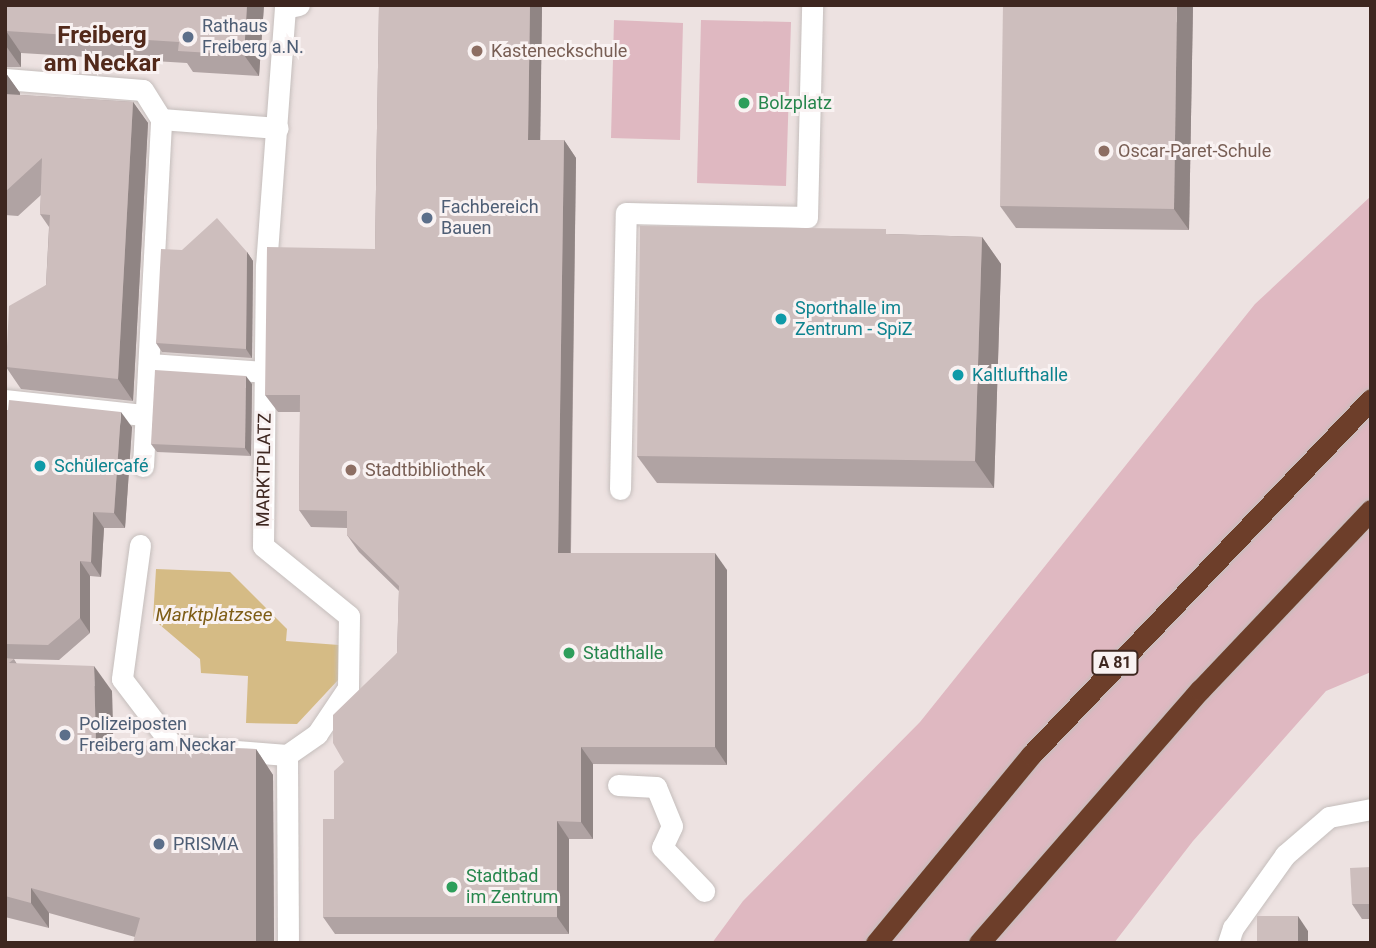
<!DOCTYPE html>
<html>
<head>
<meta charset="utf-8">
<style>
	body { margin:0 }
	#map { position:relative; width:1376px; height:948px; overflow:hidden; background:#ede2e1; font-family:Roboto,sans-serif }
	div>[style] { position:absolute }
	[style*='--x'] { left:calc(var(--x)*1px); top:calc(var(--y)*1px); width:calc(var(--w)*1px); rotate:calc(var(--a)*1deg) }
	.green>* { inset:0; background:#dfb8c1 }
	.water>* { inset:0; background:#d5bb85 }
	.roads { filter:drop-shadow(0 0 2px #c5bebc) drop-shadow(0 0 2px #c5bebc) }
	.minor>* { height:21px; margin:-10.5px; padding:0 10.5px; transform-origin:10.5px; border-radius:10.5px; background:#fff }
	.highway>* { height:21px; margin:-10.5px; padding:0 10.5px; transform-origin:10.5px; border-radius:10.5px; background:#6d3e2a }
	.wall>* { inset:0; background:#b0a3a3 }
	.shaded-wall>* { inset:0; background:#908584 }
	.building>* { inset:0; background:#cdbebd }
	.dots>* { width:19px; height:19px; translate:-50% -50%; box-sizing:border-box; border:4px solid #f9f2f2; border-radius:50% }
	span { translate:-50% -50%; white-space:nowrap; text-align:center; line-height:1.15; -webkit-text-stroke:6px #f9f2f2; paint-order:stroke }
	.shield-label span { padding:2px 5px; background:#f9f2f2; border:2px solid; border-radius:5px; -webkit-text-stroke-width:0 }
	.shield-label { font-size:16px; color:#3e2720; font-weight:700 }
	.service-label { font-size:18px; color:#4e5e75 }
	.left { translate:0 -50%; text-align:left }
	.education-label { font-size:18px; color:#785e54 }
	.leisure-label { font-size:18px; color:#27864d }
	.culture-label { font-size:18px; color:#0d838f }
	.street-label { font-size:18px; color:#3e2720 }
	.water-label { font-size:19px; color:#7e5d16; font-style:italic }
	.district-label { font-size:24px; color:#52291a; font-weight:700 }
	.frame { position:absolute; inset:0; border:7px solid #3e2720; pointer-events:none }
</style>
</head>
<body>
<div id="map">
	<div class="green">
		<i style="clip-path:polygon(614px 20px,683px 23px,680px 140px,611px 138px)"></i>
		<i style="clip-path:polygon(701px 20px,791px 22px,786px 186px,697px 183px)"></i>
		<i style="clip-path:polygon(1371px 196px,1371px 672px,1326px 691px,1193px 841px,1114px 943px,712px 943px,743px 901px,920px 722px,1255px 304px)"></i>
	</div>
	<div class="water">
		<i style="clip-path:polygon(156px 569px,230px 572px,287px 629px,286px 641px,339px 645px,339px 679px,297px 724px,246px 723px,248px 676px,201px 673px,200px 659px,153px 619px)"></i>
	</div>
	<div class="roads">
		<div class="minor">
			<i style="--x:5;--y:79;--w:138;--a:4.6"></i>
			<i style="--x:143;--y:90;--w:34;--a:58"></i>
			<i style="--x:161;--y:119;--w:117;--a:4.4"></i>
			<i style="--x:149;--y:364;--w:116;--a:3.9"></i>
			<i style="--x:5;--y:400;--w:140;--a:6.2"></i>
			<i style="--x:143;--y:466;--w:347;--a:-87"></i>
			<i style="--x:620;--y:489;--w:276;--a:-88.8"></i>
			<i style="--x:626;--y:213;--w:181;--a:1.3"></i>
			<i style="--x:807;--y:217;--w:212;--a:-88.6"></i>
			<i style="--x:140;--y:545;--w:135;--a:97.7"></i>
			<i style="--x:122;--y:679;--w:84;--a:52.7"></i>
			<i style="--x:173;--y:746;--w:114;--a:4.5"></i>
			<i style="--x:287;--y:755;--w:37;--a:-35"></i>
			<i style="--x:317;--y:734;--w:55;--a:-56"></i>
			<i style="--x:348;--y:688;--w:72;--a:-89.2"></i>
			<i style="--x:349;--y:616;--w:111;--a:-140.9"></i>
			<i style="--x:263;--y:546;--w:280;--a:-89.4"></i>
			<i style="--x:266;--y:266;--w:259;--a:-85.8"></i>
			<i style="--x:285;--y:8;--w:14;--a:-12"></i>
			<i style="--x:287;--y:755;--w:188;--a:89.7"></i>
			<i style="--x:618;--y:785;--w:38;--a:3"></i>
			<i style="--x:656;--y:787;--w:42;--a:67.7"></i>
			<i style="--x:672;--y:826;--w:23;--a:115"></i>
			<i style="--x:662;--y:847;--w:61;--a:46.3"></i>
			<i style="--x:1228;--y:943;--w:16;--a:-72"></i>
			<i style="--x:1233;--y:928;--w:90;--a:-54.5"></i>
			<i style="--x:1285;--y:855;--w:58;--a:-40.8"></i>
			<i style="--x:1329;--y:817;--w:43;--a:-10.8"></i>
		</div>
		<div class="highway">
			<i style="--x:876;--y:943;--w:244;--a:-50.5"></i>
			<i style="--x:1031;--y:755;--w:492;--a:-46.3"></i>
			<i style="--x:979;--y:943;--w:336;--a:-48.9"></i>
			<i style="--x:1200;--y:690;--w:248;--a:-46.5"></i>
		</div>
	</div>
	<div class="wall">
		<i style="clip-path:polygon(5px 5px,264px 5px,259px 76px,193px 72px,187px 63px,21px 53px,21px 67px,5px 67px)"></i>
		<i style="clip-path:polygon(379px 5px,541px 5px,542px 6px,540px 140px,564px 140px,576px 158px,571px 553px,727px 570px,727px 765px,593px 764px,593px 839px,569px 839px,569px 934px,335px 934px,323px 917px,334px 819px,344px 762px,397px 653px,399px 591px,359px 552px,347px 535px,347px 528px,311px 527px,299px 510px,300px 412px,278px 412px,265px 395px,375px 249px)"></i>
		<i style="clip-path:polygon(1193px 5px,1189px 230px,1016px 228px,1000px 206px)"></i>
		<i style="clip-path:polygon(5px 72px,20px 93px,20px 95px,133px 102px,148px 123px,133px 401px,21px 389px,6px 367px,46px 285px,49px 227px,40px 214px,41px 195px,18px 216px,5px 215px)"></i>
		<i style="clip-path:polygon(889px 234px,982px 237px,1001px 264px,994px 488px,657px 483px,637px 456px)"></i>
		<i style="clip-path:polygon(182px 250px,247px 252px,253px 261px,252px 358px,162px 352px,156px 343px)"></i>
		<i style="clip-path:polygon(252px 384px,251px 456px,157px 452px,151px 444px)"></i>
		<i style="clip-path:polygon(5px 410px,132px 427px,125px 528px,104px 528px,101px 577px,90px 576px,90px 633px,59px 660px,14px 659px,17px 664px,112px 691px,113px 745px,256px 749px,273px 775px,274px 943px,133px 943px,135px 937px,49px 913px,49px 928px,5px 917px)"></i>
		<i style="clip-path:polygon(1371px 867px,1371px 919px,1362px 919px,1352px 904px)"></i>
	</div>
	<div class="shaded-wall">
		<i style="clip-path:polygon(247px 5px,264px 5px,259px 76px,244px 55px)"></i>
		<i style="clip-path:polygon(530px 5px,541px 5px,542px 6px,540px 157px,528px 140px)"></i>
		<i style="clip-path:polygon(1177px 5px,1193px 5px,1189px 230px,1174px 209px)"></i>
		<i style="clip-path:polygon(6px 31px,21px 53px,21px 67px,6px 46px)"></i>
		<i style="clip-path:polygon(5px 72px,20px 93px,19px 116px,5px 96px)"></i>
		<i style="clip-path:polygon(133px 102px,148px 123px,133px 401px,118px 379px)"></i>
		<i style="clip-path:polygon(564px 140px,576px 158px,570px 570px,558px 553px)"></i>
		<i style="clip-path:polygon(982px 237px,1001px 264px,994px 488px,975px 461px)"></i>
		<i style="clip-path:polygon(247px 252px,253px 261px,252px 358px,246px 349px)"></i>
		<i style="clip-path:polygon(246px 376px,252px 384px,251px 456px,245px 448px)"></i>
		<i style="clip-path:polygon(121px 412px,132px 427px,125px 528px,114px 513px)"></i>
		<i style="clip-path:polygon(93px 512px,104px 528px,101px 577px,91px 562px)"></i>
		<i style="clip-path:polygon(715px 553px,727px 570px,727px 765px,715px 747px)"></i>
		<i style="clip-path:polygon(80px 561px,90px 576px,90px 633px,80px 618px)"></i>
		<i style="clip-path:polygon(94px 666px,112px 691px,114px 770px,96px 744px)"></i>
		<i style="clip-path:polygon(581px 747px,593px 764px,593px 839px,581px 822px)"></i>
		<i style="clip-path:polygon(256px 749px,273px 775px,274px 943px,256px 943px)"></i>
		<i style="clip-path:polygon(557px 821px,569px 839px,569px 934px,557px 917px)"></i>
		<i style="clip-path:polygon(31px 888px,49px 913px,49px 928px,31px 903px)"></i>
		<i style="clip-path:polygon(1298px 916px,1308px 931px,1308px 943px,1298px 943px)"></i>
	</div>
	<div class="building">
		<i style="clip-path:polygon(5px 5px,247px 5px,244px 55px,178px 51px,179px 42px,6px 31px,5px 46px)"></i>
		<i style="clip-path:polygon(379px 5px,530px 5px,528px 140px,564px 140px,558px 553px,715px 553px,715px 747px,581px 747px,581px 822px,557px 821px,557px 917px,323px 917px,323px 819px,334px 819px,334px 771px,344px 762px,333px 743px,333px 715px,397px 653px,399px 586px,347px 535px,347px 511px,299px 510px,300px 395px,265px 395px,267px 247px,375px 249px)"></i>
		<i style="clip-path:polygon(1003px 5px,1177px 5px,1174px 209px,1000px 206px)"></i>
		<i style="clip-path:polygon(5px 94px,133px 102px,118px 379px,6px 367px,9px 306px,46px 285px,50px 215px,40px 214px,42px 158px,5px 192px)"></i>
		<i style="clip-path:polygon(217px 218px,247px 252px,246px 349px,156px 343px,161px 249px,182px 250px)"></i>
		<i style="clip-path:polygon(640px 226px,886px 229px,886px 234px,982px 237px,975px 461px,637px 456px)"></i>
		<i style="clip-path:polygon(155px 370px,246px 376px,245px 448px,151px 444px)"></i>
		<i style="clip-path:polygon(9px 400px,121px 412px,114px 513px,93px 512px,91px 562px,80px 561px,80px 618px,48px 645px,5px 644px,5px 410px,8px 410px)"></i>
		<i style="clip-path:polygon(5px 658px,14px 659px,9px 663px,94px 666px,96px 744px,256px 749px,256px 943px,133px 943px,140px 918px,31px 888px,31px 903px,5px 896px)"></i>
		<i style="clip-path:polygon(1371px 867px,1371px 904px,1352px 904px,1350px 868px)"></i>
		<i style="clip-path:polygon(1257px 916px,1298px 916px,1298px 943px,1257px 943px)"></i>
	</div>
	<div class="dots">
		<i style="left:188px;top:37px;background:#5c6f8a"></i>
		<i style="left:477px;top:51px;background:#8d6e63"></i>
		<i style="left:744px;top:103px;background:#2e9e5b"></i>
		<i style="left:1104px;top:151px;background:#8d6e63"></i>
		<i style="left:427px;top:218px;background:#5c6f8a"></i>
		<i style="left:781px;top:319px;background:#0f9aa8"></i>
		<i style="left:958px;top:375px;background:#0f9aa8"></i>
		<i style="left:40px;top:466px;background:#0f9aa8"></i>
		<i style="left:351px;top:470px;background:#8d6e63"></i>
		<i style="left:569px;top:653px;background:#2e9e5b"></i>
		<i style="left:65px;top:735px;background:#5c6f8a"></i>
		<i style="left:159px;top:844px;background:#5c6f8a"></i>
		<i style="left:452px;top:887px;background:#2e9e5b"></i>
	</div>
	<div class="shield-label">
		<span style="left:1115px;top:663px">A 81</span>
	</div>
	<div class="service-label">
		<span class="left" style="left:202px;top:37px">Rathaus<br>Freiberg a.N.</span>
		<span class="left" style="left:441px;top:218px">Fachbereich<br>Bauen</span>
		<span class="left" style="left:79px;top:735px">Polizeiposten<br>Freiberg am Neckar</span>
		<span class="left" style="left:173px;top:844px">PRISMA</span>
	</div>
	<div class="education-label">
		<span class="left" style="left:491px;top:51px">Kasteneckschule</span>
		<span class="left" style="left:1118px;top:151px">Oscar-Paret-Schule</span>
		<span class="left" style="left:365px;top:470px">Stadtbibliothek</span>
	</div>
	<div class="leisure-label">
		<span class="left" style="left:758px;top:103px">Bolzplatz</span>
		<span class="left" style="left:583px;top:653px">Stadthalle</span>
		<span class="left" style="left:466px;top:887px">Stadtbad<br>im Zentrum</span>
	</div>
	<div class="culture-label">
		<span class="left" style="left:795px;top:319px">Sporthalle im<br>Zentrum - SpiZ</span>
		<span class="left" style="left:972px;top:375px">Kaltlufthalle</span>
		<span class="left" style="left:54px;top:466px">Schülercafé</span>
	</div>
	<div class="street-label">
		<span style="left:264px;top:470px;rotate:-89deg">MARKTPLATZ</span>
	</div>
	<div class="water-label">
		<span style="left:214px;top:615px">Marktplatzsee</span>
	</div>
	<div class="district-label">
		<span style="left:102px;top:50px">Freiberg<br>am Neckar</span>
	</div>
	<div class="frame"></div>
</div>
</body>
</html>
